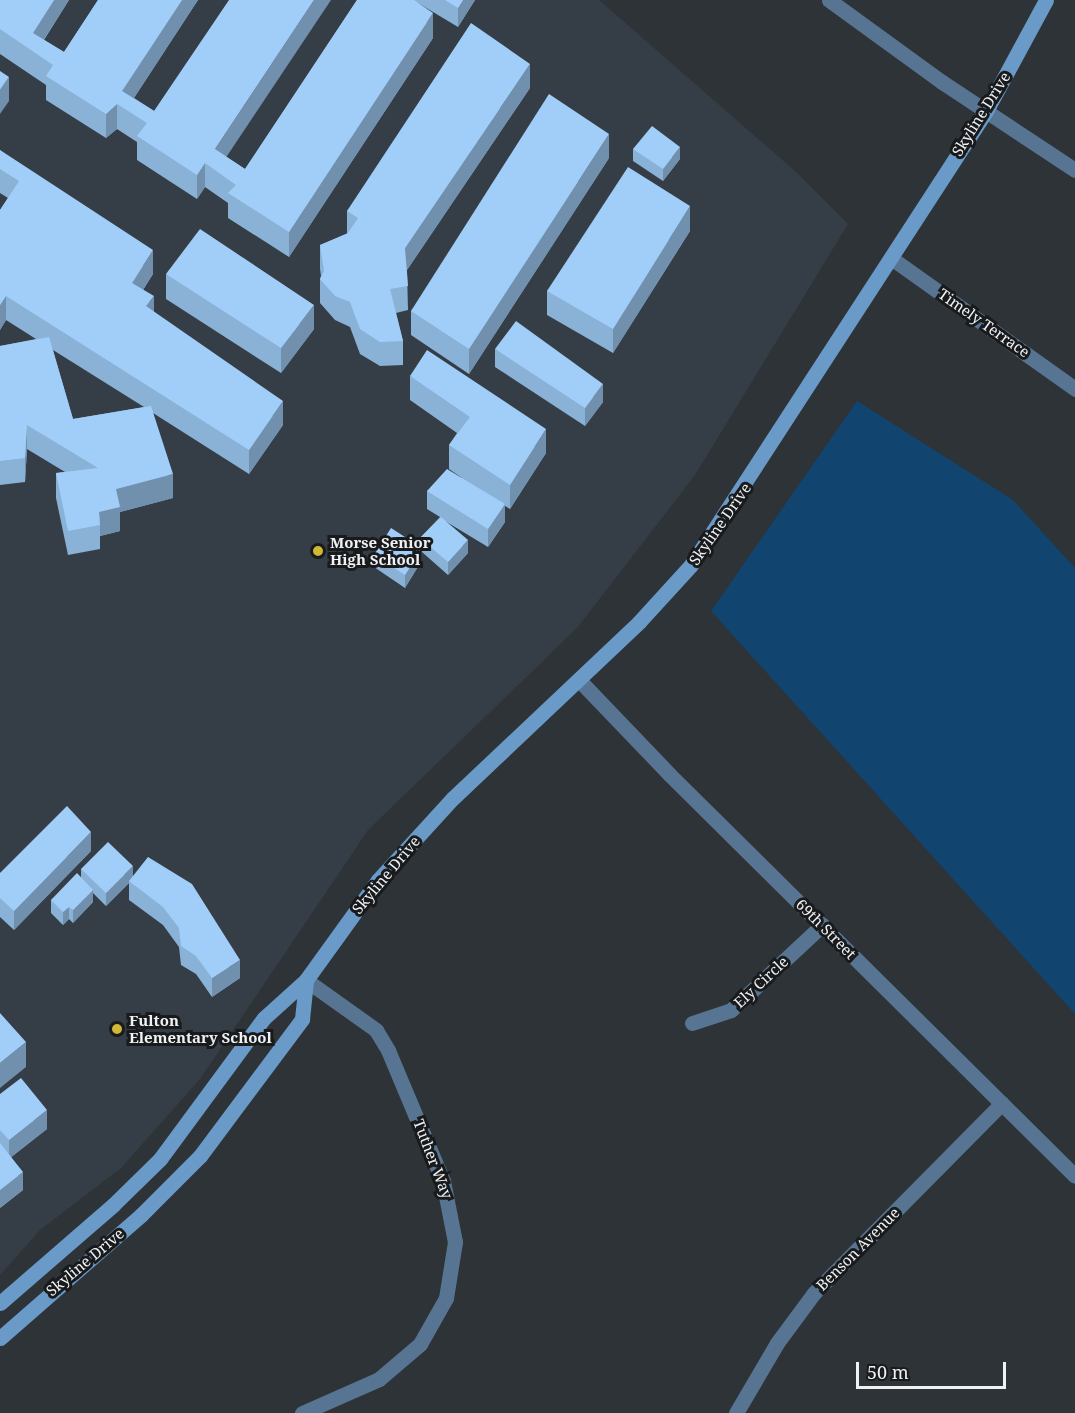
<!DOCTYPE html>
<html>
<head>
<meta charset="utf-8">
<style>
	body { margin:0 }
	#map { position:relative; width:1075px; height:1413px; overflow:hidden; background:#2e3337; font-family:"Noto Serif",serif }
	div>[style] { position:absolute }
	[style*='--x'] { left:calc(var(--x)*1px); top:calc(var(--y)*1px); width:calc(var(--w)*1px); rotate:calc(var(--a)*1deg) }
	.built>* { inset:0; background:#353e47 }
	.green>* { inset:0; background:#11446e }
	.minor>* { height:15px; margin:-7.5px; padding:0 7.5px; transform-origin:7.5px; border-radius:7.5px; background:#577592 }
	.tertiary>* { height:15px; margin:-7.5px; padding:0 7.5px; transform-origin:7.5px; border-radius:7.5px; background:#577592 }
	.secondary>* { height:15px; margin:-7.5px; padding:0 7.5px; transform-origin:7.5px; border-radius:7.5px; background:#699ac8 }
	.wall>* { inset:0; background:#8ab1d6 }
	.shaded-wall>* { inset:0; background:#7190ae }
	.building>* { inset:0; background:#a1cef9 }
	.dots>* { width:16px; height:16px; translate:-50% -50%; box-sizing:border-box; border:3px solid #181a1c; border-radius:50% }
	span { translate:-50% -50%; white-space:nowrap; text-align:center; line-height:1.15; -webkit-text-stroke:6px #181a1c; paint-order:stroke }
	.street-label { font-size:15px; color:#eff2f5 }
	.poi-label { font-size:15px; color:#eff2f5; font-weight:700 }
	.left { translate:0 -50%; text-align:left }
	.scale { position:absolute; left:856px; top:1362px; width:150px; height:27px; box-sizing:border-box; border:3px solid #eff2f5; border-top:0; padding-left:8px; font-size:18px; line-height:21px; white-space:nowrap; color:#eff2f5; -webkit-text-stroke:4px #181a1c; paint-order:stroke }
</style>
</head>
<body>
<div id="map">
	<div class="built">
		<i style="clip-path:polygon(0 0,599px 0,795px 171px,848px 224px,695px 475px,577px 628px,368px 830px,200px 1079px,121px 1168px,40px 1230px,0 1275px)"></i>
	</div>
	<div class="green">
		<i style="clip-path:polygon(857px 401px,1013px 500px,1075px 568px,1075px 1014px,711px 611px)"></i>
	</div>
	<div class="minor">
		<i style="--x:891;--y:258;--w:226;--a:35.4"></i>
		<i style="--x:579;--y:680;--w:130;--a:46.2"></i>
		<i style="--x:669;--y:774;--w:571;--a:44.72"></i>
		<i style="--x:692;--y:1023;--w:41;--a:-18.4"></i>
		<i style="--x:731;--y:1010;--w:125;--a:-43"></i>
		<i style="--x:302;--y:1413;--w:84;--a:-23.8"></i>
		<i style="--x:379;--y:1379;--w:54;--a:-40.5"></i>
		<i style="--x:420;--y:1344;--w:53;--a:-60.5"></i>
		<i style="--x:446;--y:1298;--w:57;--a:-80.9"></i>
		<i style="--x:455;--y:1242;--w:62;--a:-101.1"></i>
		<i style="--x:443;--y:1181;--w:142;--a:-112.8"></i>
		<i style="--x:388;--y:1050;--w:23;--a:-121"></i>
		<i style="--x:376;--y:1030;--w:86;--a:-144.5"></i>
		<i style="--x:736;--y:1413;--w:81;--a:-59.6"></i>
		<i style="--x:777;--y:1343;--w:62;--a:-53.5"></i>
		<i style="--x:814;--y:1293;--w:267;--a:-45.3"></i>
	</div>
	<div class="tertiary">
		<i style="--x:829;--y:0;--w:140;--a:36"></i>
		<i style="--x:942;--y:82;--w:159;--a:33.5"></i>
	</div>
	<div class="secondary">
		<i style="--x:0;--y:1303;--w:150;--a:-40.9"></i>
		<i style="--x:113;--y:1205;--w:66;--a:-44.4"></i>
		<i style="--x:160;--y:1159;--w:175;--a:-53.6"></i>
		<i style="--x:264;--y:1018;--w:57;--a:-42.1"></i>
		<i style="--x:306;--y:980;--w:123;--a:-54.2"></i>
		<i style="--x:378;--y:880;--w:111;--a:-47.6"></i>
		<i style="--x:453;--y:798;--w:256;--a:-43.4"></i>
		<i style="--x:639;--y:622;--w:77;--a:-47.6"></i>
		<i style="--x:691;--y:565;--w:541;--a:-56.99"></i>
		<i style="--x:986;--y:111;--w:126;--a:-61.6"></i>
		<i style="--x:0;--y:1338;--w:187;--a:-41.1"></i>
		<i style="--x:141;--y:1215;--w:83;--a:-45"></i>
		<i style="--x:200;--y:1156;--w:171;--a:-53.3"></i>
		<i style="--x:302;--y:1019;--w:39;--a:-84"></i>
	</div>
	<div class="wall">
		<i style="clip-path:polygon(0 0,69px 0,44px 40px,64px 52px,98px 0,198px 0,134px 98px,245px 169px,357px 0,475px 0,458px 27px,418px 3px,433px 38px,289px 257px,228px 218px,228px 203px,205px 187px,197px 199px,137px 160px,137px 142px,117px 129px,106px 138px,46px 100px,46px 85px,0 54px)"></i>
		<i style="clip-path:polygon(530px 88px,407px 270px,408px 310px,396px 313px,403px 341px,403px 365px,380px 366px,360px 354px,350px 327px,335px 320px,320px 303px,320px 279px,321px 276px,320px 269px,320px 245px,347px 234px,347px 211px)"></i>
		<i style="clip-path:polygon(633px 149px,680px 159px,663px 181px,633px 161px)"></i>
		<i style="clip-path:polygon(evenodd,0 150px,153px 274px,143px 290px,154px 312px,283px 425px,249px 474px,153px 413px,173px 498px,120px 512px,120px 531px,100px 536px,100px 549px,68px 555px,56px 498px,56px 473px,65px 472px,27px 449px,25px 482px,0 485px,0 346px,36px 339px,6px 320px,0 330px,0 210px,8px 198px,0 193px,0 150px,53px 350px,144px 407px,73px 419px,53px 350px)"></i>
		<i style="clip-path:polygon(609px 158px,469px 374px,411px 335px,411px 311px)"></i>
		<i style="clip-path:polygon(690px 231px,613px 353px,547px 315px,547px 291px)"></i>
		<i style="clip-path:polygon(166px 274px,314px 329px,281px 373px,166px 299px)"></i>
		<i style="clip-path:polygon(495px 349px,603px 402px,585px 426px,495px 367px)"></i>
		<i style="clip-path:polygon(410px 376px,546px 453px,510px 509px,505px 506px,505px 522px,488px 547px,445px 521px,468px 553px,448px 575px,422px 552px,422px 560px,405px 588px,374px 567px,374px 555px,420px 547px,420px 538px,440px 517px,427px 509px,427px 491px,462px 478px,449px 469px,449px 445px,457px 433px,410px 400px)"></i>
		<i style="clip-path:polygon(91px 851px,14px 930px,0 917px,0 873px)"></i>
		<i style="clip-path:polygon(81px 869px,133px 876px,240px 978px,212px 997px,196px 974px,181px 965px,179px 947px,163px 925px,129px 900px,129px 883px,106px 906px,93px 893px,93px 902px,73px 923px,69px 919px,63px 925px,51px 913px,51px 900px,81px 878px)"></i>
		<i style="clip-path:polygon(0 1094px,47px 1129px,11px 1157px,23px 1190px,0 1208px)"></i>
	</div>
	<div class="shaded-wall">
		<i style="clip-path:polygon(54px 0,69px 0,35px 53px,33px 33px)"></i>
		<i style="clip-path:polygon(182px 0,198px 0,126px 110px,122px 91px)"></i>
		<i style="clip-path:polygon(314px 0,331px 0,217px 171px,215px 149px)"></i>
		<i style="clip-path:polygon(463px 0,475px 0,458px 27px,458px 8px)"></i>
		<i style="clip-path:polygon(433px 13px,433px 38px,289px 257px,289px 232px)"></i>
		<i style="clip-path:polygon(530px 64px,530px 88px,405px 273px,405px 248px)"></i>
		<i style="clip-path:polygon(9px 77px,9px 101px,0 114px,0 90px)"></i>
		<i style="clip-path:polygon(117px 104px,117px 129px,106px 138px,106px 114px)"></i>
		<i style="clip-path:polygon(609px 134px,609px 158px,469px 374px,469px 349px)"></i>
		<i style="clip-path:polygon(680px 147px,680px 159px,663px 181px,663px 169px)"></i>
		<i style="clip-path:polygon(205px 163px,205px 187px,197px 199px,197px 175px)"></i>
		<i style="clip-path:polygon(690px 206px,690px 231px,613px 353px,613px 329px)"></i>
		<i style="clip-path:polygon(153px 250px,153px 274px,132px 307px,132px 283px)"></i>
		<i style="clip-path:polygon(6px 296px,6px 320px,0 330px,0 305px)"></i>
		<i style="clip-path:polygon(154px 296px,154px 320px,146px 306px)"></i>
		<i style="clip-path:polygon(314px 305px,314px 329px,281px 373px,281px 348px)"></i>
		<i style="clip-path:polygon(603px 384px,603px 402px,585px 426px,585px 408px)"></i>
		<i style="clip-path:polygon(283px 401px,283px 425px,249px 474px,249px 450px)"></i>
		<i style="clip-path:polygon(27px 425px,27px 449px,25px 482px,25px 458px)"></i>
		<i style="clip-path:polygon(546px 429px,546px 453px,510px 509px,510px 485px)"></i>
		<i style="clip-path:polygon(173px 474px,173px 498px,120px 512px,120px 531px,100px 536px,100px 525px,99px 512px,116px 489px)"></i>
		<i style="clip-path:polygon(505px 504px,505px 522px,488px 547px,488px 529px)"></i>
		<i style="clip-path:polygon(468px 540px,468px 553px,448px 575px,448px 562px)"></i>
		<i style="clip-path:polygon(422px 548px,422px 560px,405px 588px,405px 575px)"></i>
		<i style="clip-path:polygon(91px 832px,91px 851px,14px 930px,14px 911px)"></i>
		<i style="clip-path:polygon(133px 866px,133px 879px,129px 881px,129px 883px,106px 906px,106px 893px)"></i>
		<i style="clip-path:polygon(93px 890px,93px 902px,73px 923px,73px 910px)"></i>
		<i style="clip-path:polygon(69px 907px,69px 919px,63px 925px,63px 912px)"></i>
		<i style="clip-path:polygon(240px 960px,240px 978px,212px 997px,212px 978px)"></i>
		<i style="clip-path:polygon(26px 1042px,26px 1067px,0 1088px,0 1063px)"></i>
		<i style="clip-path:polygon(47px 1110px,47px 1129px,9px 1159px,9px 1140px)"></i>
		<i style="clip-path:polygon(23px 1172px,23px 1190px,0 1208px,0 1190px)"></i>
	</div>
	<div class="building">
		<i style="clip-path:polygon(0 0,54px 0,33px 33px,64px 52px,98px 0,182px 0,122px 91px,154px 111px,229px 0,314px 0,215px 149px,245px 169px,357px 0,414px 0,433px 13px,289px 232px,228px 193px,236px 185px,205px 163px,197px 175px,137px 136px,147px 123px,117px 104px,106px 114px,46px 76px,53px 65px,0 29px)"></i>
		<i style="clip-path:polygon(445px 0,463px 0,458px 8px)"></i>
		<i style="clip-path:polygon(471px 23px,530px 64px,405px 248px,408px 286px,390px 289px,403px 341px,380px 342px,360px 329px,350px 302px,335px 296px,320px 279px,324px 271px,320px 245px,348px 233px,358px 218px,347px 211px)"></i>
		<i style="clip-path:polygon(0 71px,9px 77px,0 90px)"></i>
		<i style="clip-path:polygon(549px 94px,609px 134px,469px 349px,411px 311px)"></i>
		<i style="clip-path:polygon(652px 126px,680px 147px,663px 169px,633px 149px)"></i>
		<i style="clip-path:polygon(0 150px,153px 250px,132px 283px,154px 296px,146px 306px,283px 401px,249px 450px,6px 296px,0 305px,0 210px,19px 181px,0 169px)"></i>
		<i style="clip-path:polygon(628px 167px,690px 206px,613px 329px,547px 291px)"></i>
		<i style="clip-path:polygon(200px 229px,314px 305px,281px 348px,166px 274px)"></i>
		<i style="clip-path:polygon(516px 321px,603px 384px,585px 408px,495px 349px)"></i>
		<i style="clip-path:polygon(49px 337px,73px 419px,151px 406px,173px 474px,116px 489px,120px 507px,99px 512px,100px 525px,68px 531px,56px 473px,98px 468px,27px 425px,25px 458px,0 461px,0 346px)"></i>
		<i style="clip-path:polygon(427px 350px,546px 429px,510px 485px,449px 445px,470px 417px,410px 376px)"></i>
		<i style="clip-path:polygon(447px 469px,505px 504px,488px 529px,427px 491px)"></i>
		<i style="clip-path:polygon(441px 517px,468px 540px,448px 562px,420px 538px)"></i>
		<i style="clip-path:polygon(391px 528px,422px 548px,405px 575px,374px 555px)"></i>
		<i style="clip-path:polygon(67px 806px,91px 832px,14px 911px,0 898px,0 873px)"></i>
		<i style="clip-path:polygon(108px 842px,133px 866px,106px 893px,81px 869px)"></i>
		<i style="clip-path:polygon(148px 857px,192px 884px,240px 960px,212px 978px,196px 956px,181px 946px,179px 928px,163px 907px,129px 881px)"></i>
		<i style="clip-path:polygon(77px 873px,93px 890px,73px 910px,69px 907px,63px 912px,51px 900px)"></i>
		<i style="clip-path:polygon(0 1013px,26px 1042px,0 1063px)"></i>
		<i style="clip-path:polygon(21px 1078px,47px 1110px,9px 1140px,0 1130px,0 1094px)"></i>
		<i style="clip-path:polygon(0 1143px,23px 1172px,0 1190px)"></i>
	</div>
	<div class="dots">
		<i style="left:318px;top:551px;background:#d0b736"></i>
		<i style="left:117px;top:1029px;background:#d0b736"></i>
	</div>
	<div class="street-label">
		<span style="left:981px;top:114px;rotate:-58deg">Skyline Drive</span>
		<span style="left:984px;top:323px;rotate:35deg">Timely Terrace</span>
		<span style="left:720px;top:524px;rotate:-55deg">Skyline Drive</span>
		<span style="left:386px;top:875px;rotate:-50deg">Skyline Drive</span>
		<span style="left:826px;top:929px;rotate:45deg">69th Street</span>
		<span style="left:761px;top:982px;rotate:-43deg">Ely Circle</span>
		<span style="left:433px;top:1159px;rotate:69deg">Tuther Way</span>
		<span style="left:858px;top:1249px;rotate:-45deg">Benson Avenue</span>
		<span style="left:85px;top:1262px;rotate:-40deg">Skyline Drive</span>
	</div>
	<div class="poi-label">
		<span class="left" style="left:330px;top:551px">Morse Senior<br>High School</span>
		<span class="left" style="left:129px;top:1029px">Fulton<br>Elementary School</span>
	</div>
	<div class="scale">50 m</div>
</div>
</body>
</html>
